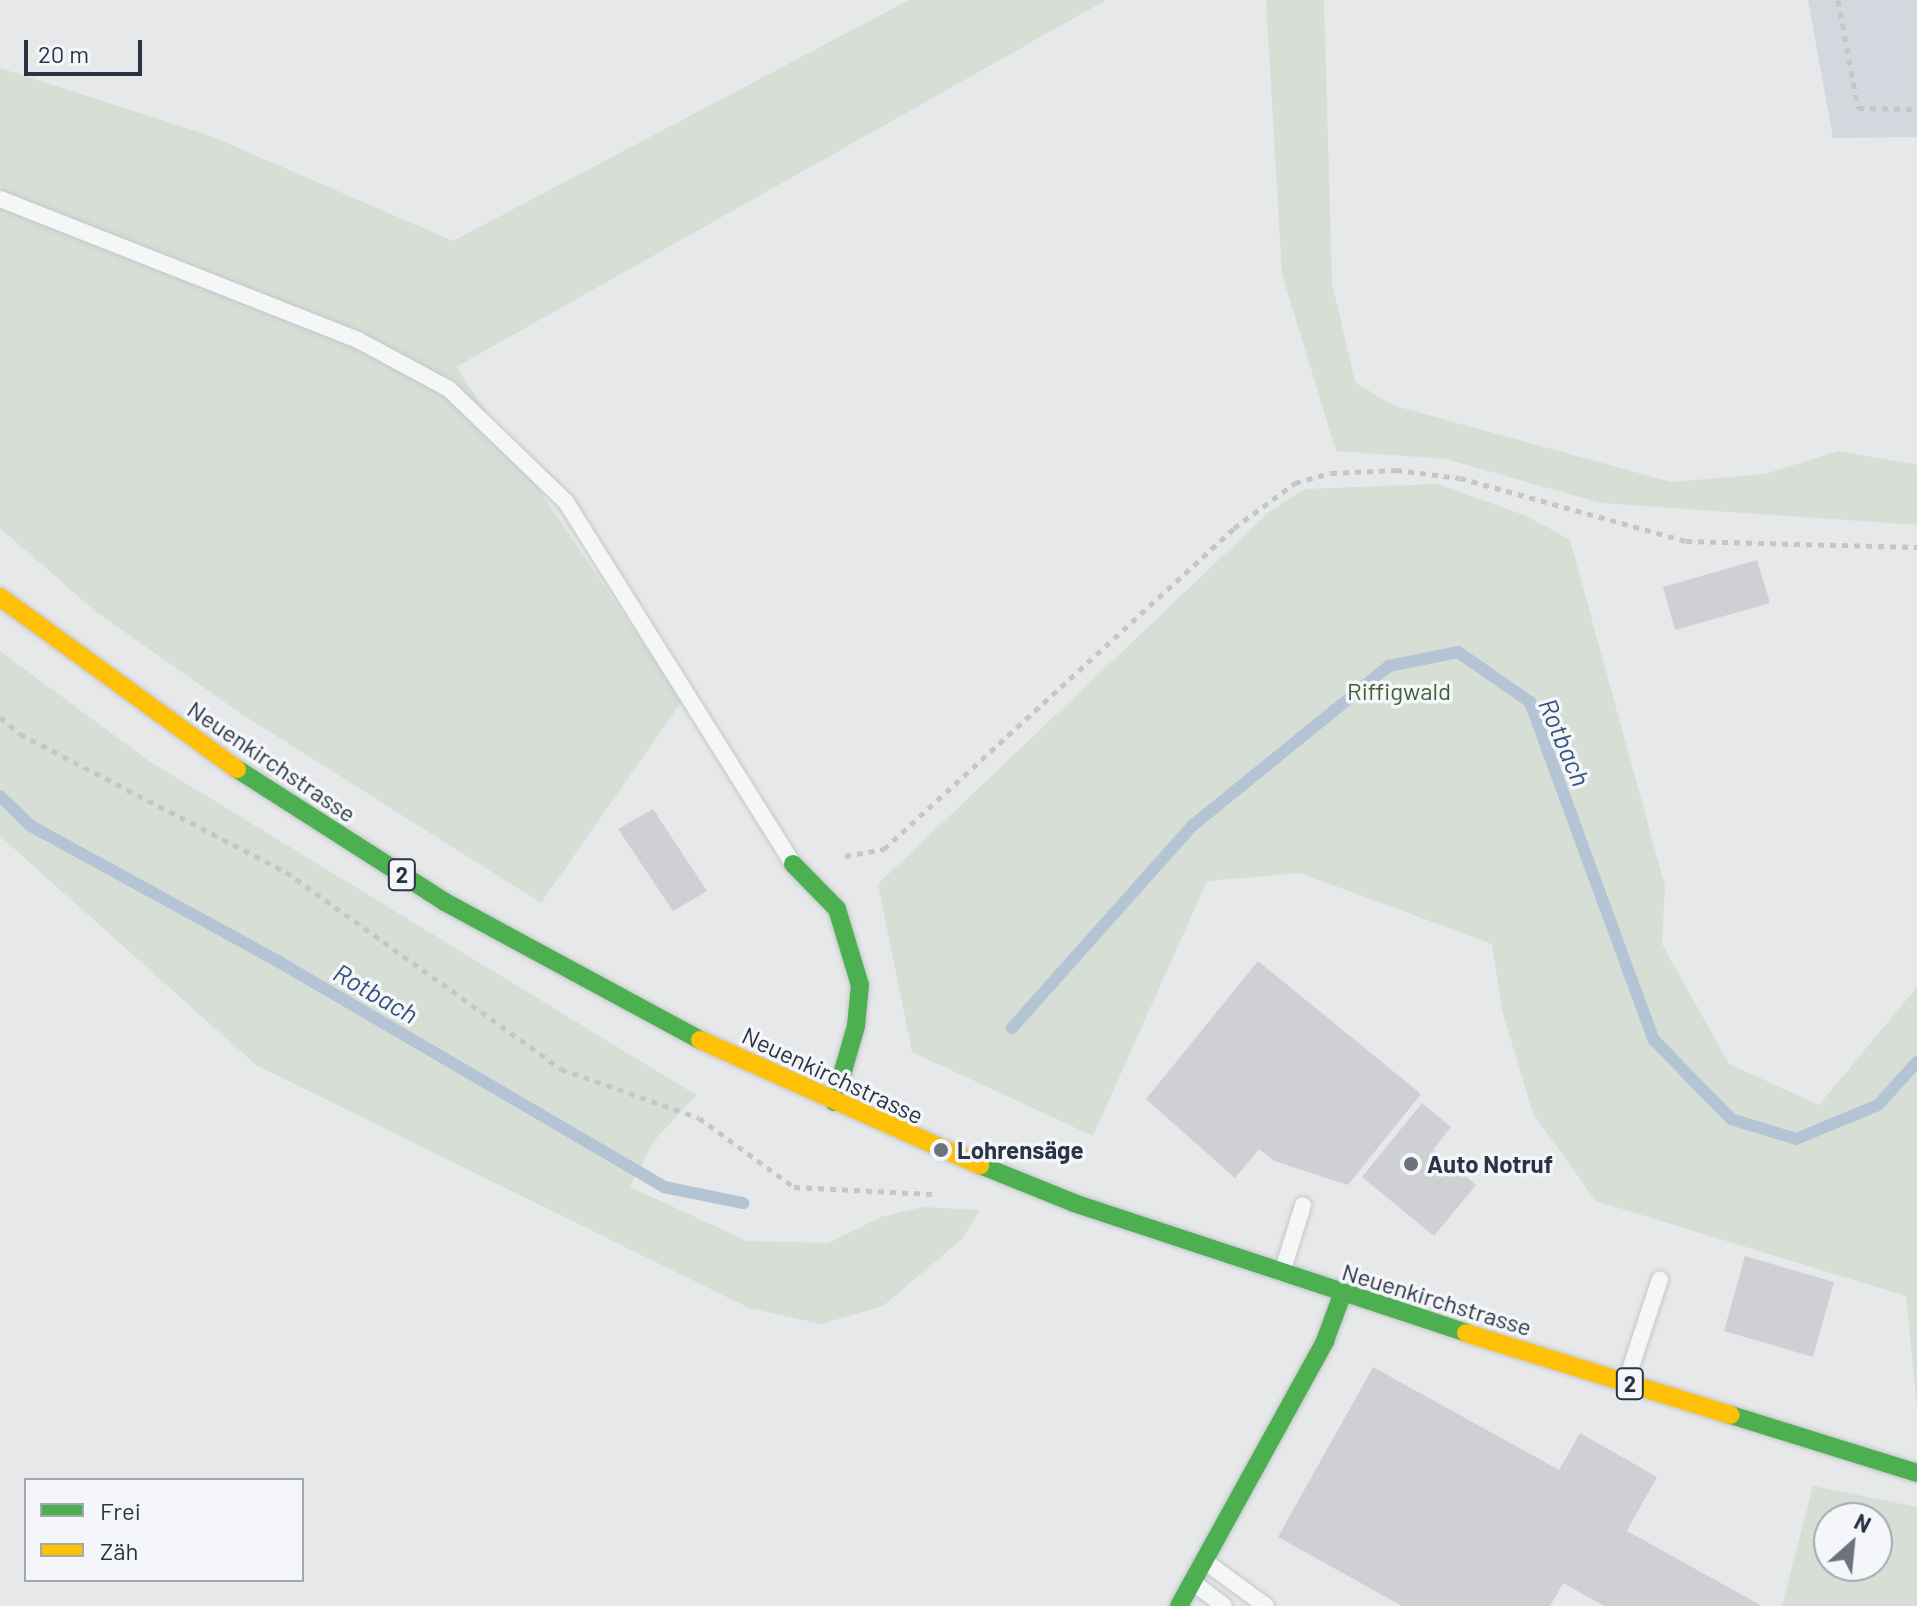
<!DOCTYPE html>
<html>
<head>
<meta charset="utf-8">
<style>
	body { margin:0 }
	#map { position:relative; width:1917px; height:1606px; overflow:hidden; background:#e6e8ea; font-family:Barlow,sans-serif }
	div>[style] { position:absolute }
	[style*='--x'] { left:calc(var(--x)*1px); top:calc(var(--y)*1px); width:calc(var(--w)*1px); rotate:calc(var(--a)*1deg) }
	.built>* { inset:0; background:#d4d7dd }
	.green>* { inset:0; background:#d6ded6 }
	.stream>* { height:12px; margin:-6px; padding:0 6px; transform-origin:6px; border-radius:6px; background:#b4c4d5 }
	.building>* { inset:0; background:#ced0d3 }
	.path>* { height:5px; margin-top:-2.5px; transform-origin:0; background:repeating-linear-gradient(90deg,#c5c6ca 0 6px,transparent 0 12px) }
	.roads { filter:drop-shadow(0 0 2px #c4c6c8) drop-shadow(0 0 2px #c4c6c8) }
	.lane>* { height:16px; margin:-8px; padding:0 8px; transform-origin:8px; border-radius:8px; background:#f5f6f7 }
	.fast>* { height:18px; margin:-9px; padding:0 9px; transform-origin:9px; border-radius:9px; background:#4caf50 }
	.slow>* { height:18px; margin:-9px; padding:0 9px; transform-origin:9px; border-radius:9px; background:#ffc107 }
	.dots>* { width:22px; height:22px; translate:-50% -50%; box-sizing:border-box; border:4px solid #f4f6f9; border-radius:50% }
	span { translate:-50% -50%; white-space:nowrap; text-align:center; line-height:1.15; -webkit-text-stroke:7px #f4f6f9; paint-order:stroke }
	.shield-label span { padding:2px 6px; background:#f4f6f9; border:2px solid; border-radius:6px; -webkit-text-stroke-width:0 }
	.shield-label { font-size:22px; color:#2b3445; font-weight:700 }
	.park-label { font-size:24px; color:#3f6138 }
	.street-label { font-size:24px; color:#2b3445 }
	.poi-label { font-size:24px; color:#2b3445; font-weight:700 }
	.left { translate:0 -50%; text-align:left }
	.water-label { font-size:26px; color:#34527a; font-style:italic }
	.legend { position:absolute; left:24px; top:1478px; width:280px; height:104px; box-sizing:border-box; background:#f4f6f9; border:2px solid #a4a8b1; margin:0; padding:10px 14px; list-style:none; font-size:24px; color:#2b3445 }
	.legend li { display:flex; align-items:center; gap:16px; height:40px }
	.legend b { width:40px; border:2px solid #a4a8b1 }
	.north { position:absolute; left:1813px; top:1502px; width:80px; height:80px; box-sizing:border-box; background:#f4f6f9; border:2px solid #a4a8b1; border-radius:50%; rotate:27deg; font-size:22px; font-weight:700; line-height:32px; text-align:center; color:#2b3445 }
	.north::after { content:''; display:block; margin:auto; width:28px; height:36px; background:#6c737f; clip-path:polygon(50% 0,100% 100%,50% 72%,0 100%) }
	.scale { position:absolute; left:24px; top:40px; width:118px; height:36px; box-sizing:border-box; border:4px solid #2b3445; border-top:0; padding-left:10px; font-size:24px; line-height:28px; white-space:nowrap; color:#2b3445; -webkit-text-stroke:6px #f4f6f9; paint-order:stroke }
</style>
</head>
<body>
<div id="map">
	<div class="built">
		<i style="clip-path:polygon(1808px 0,1917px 0,1917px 137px,1833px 138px)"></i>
	</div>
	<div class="green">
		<i style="clip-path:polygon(909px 0,1106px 0,456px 367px,682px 701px,541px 903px,240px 713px,95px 611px,0 528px,0 68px,211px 136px,453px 241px)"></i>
		<i style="clip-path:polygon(1266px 0,1324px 0,1332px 283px,1355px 382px,1392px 405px,1671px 482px,1765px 474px,1838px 451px,1917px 465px,1917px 525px,1601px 503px,1446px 459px,1336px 451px,1282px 274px)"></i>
		<i style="clip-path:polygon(1437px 484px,1527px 516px,1570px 540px,1665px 886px,1662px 944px,1729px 1064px,1819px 1105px,1917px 987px,1917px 1406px,1906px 1296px,1596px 1201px,1533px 1114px,1502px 1010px,1492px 944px,1300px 873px,1207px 881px,1093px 1136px,912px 1052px,878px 884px,1270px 511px,1305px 489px)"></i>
		<i style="clip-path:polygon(0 651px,149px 761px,696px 1095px,654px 1141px,630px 1187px,747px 1241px,828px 1243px,881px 1217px,923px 1207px,980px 1210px,963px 1238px,883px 1306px,821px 1324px,749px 1308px,256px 1065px,0 836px)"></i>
		<i style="clip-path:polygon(evenodd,1813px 1486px,1917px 1507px,1917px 1606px,1782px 1606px,1813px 1486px,1829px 1518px,1877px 1518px,1877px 1566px,1829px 1566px,1829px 1518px)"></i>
	</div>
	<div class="stream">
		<i style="--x:0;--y:796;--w:43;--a:44.1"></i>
		<i style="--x:31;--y:826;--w:285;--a:28.7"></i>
		<i style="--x:281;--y:963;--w:444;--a:30.3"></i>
		<i style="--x:664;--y:1187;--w:81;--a:11.4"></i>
		<i style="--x:1012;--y:1028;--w:271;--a:-48.3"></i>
		<i style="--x:1192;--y:826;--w:254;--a:-39.1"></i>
		<i style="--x:1389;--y:666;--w:70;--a:-11.5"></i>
		<i style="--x:1458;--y:652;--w:88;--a:34.8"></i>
		<i style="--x:1530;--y:702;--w:360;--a:69.9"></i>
		<i style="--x:1654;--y:1040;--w:110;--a:45.7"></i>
		<i style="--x:1731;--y:1119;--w:68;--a:17.1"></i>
		<i style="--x:1796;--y:1139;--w:89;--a:-22.5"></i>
		<i style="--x:1878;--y:1105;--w:58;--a:-47.8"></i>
	</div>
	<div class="building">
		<i style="clip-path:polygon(1757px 560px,1770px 603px,1675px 630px,1663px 587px)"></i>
		<i style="clip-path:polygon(653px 809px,707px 891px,673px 911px,618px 829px)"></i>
		<i style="clip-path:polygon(1258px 961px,1421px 1094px,1348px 1185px,1274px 1161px,1259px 1149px,1235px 1178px,1146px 1099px)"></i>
		<i style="clip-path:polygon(1422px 1103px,1451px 1127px,1433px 1150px,1476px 1185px,1434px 1236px,1362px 1177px)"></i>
		<i style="clip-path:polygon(1745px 1256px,1834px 1282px,1813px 1357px,1724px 1331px)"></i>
		<i style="clip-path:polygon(1373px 1367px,1559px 1470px,1580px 1433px,1657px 1477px,1627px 1531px,1762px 1606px,1604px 1606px,1563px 1583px,1550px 1606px,1402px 1606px,1278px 1537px)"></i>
	</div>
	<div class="path">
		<i style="--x:1838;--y:0;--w:110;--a:79.5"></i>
		<i style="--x:1858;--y:108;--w:59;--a:1"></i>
		<i style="--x:0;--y:717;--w:26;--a:40"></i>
		<i style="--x:20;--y:734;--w:300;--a:27.4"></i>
		<i style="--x:286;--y:872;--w:338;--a:35.6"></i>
		<i style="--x:561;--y:1069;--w:146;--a:19.5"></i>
		<i style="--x:699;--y:1118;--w:117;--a:36"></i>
		<i style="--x:794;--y:1187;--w:138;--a:2.9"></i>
		<i style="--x:845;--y:856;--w:40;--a:-10"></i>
		<i style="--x:884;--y:849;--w:475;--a:-42.5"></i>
		<i style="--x:1234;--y:528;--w:76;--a:-36.4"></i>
		<i style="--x:1295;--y:483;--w:37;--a:-16"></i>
		<i style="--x:1331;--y:473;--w:65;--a:-2.6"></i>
		<i style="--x:1396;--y:470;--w:64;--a:7.1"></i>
		<i style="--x:1460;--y:478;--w:235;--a:15.6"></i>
		<i style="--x:1686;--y:541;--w:231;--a:1.5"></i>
	</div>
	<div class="roads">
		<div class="lane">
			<i style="--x:0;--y:199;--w:385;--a:21.5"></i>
			<i style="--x:358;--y:340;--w:103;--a:28.3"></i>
			<i style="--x:449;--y:389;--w:163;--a:44"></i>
			<i style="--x:566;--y:502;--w:425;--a:57.9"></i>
			<i style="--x:1282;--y:1273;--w:71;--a:-72.8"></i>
			<i style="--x:1626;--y:1382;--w:108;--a:-71.7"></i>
			<i style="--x:1207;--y:1563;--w:73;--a:36.1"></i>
			<i style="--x:1195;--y:1584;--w:36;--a:37"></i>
		</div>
		<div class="fast">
			<i style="--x:237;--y:769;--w:247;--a:32.6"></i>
			<i style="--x:445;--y:902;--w:290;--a:28.4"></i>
			<i style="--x:793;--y:864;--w:63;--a:45.6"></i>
			<i style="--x:837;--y:909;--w:79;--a:73.2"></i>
			<i style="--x:860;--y:985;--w:41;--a:95.6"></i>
			<i style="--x:856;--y:1026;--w:79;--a:106.1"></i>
			<i style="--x:980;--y:1165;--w:101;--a:22"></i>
			<i style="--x:1074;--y:1203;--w:413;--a:18.3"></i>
			<i style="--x:1731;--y:1415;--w:195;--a:17.3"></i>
			<i style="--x:1179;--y:1606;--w:303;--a:-61.1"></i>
			<i style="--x:1325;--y:1341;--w:49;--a:-69.7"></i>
		</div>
		<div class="slow">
			<i style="--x:0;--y:597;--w:293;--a:36"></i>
			<i style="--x:700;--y:1040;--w:307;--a:24.1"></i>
			<i style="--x:1466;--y:1333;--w:277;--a:17.2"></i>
		</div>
	</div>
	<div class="dots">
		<i style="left:941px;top:1150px;background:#6c737f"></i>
		<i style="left:1411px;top:1164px;background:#6c737f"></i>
	</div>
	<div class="shield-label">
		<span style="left:402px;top:875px">2</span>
		<span style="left:1630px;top:1384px">2</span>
	</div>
	<div class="park-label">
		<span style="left:1399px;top:691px">Riffigwald</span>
	</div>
	<div class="street-label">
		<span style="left:272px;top:761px;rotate:34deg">Neuenkirchstrasse</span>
		<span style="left:833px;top:1075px;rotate:25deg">Neuenkirchstrasse</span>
		<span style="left:1437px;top:1299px;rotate:17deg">Neuenkirchstrasse</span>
	</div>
	<div class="poi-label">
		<span class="left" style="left:957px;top:1150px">Lohrensäge</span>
		<span class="left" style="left:1427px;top:1164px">Auto Notruf</span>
	</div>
	<div class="water-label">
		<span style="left:1565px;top:742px;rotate:67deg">Rotbach</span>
		<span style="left:376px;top:993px;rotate:30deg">Rotbach</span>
	</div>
	<ul class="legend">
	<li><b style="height:10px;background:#4caf50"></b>Frei</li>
	<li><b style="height:10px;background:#ffc107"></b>Zäh</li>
	</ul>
	<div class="north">N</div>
	<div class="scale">20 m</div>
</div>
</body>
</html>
